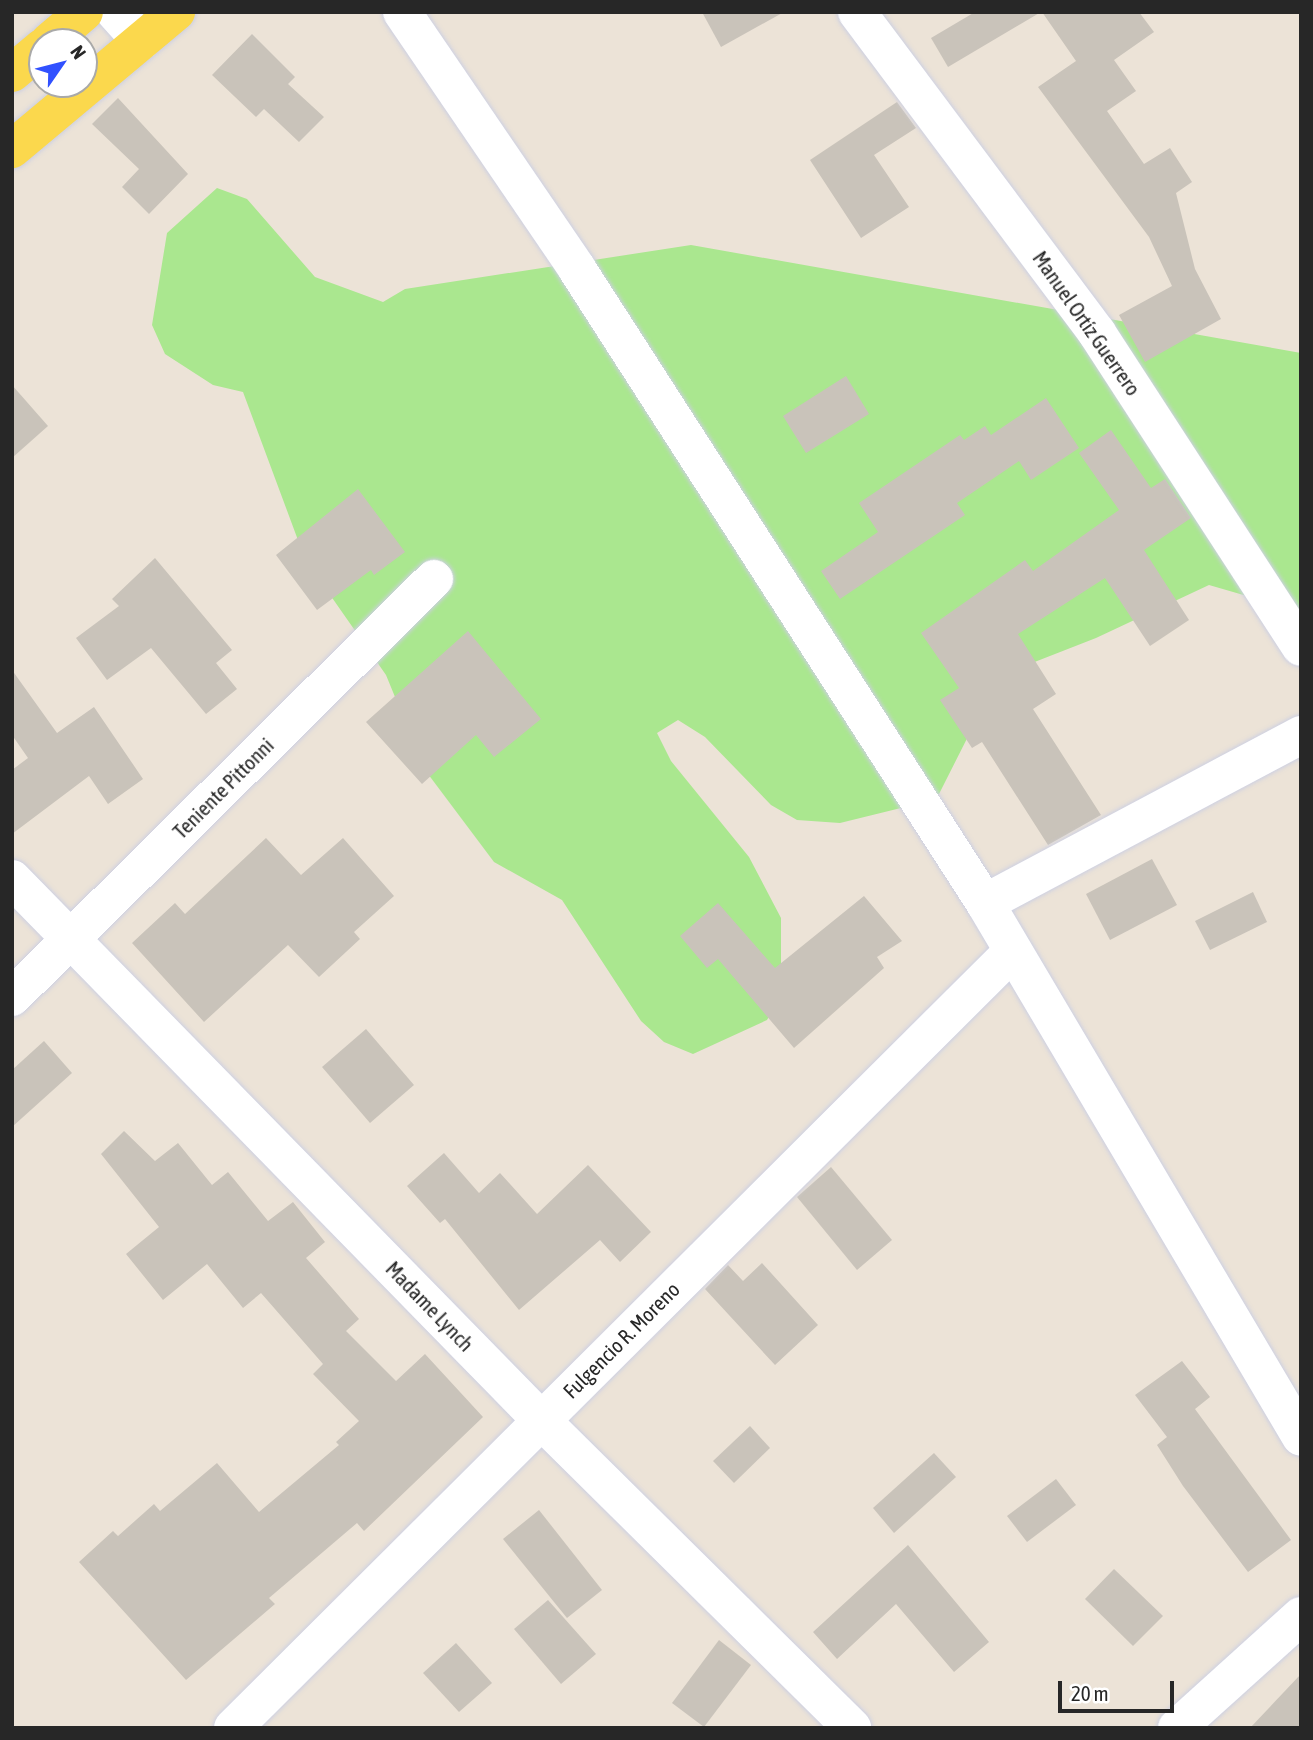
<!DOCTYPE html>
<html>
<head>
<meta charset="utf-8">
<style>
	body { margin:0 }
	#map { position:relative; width:1313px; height:1740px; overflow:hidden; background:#ece3d7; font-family:"Asap Condensed",sans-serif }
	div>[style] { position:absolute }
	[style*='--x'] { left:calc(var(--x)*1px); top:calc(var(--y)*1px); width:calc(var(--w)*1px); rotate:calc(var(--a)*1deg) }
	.green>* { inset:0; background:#aae78f }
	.building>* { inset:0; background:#c9c3ba }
	.roads { filter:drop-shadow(0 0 2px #cdd0e2) drop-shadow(0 0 2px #cdd0e2) }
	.minor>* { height:38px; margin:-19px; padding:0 19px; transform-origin:19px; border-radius:19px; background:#fff }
	.tertiary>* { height:38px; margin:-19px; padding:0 19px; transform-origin:19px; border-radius:19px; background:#fff }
	.primary>* { height:38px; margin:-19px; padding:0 19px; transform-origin:19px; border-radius:19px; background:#fbd84d }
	span { translate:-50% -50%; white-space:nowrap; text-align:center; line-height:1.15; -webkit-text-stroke:5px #fff; paint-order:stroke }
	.street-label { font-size:21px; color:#272727 }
	.frame { position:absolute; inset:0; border:14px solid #272727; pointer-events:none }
	.north { position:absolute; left:28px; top:28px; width:70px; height:70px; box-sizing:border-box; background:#fff; border:2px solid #a9a9a9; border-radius:50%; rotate:55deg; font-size:19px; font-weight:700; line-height:28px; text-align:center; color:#272727 }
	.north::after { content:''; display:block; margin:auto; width:24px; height:32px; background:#3151ff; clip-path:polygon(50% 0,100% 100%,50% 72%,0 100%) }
	.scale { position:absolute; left:1058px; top:1681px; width:116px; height:32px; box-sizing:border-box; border:4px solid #272727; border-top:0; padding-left:9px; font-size:21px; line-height:24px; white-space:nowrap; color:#272727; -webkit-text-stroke:5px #fff; paint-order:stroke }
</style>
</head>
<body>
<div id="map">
	<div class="green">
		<i style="clip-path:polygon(217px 188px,247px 199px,315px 277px,383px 302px,405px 289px,691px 245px,1301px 353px,1301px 619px,1271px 603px,1209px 585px,1096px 638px,986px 681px,991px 691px,939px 794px,909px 806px,840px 823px,797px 820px,771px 805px,705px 737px,678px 720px,657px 733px,671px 761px,749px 857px,781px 918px,781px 996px,767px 1020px,693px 1054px,664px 1042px,641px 1021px,562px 900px,494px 862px,425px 770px,386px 675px,305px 559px,243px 392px,213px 385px,165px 354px,152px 325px,167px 233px)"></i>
	</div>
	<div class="building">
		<i style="clip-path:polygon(702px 12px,784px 12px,721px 47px)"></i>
		<i style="clip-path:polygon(975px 12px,1041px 12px,948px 67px,931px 38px)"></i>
		<i style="clip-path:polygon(1042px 12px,1139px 12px,1154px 32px,1114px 60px,1136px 91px,1107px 111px,1144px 164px,1170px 148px,1192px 182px,1176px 193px,1195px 269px,1221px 319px,1145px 362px,1119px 315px,1172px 286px,1149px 237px,1038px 87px,1076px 61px)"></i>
		<i style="clip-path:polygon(252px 34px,295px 77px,288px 84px,324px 117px,299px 142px,264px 109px,256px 117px,212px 75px)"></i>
		<i style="clip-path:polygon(118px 98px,188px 174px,149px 214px,122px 187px,139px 169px,92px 124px)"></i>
		<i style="clip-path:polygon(897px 102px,916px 128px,874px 155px,909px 207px,861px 238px,810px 160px)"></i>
		<i style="clip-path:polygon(846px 376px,869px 414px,806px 453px,783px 416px)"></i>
		<i style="clip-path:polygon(12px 385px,48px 426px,12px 458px)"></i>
		<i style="clip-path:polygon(1046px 398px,1079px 448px,1031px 480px,1019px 461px,957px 503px,965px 515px,840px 599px,821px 571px,878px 532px,859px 503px,960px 435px,964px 440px,985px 426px,991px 435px)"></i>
		<i style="clip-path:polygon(1111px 430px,1151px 488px,1165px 479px,1191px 518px,1144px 550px,1189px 620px,1150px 646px,1105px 578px,1018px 634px,1056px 694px,1033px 709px,1101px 815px,1048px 845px,982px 742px,972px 748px,940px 700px,959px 688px,921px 633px,1025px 560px,1033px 571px,1119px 510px,1079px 453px)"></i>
		<i style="clip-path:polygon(358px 489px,405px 552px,374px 575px,371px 570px,317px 610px,276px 555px)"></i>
		<i style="clip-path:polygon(155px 558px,232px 650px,216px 663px,237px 689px,206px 714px,151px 648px,107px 680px,76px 638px,119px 606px,112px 599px)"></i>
		<i style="clip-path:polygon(468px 631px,541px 719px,494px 757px,476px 735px,422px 784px,366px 722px)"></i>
		<i style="clip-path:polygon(12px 670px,57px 733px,94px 707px,143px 779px,108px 804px,89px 776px,12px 834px,12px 770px,28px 758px,12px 735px)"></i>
		<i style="clip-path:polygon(266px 838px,301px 875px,343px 838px,394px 896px,354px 932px,360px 939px,319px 977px,288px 945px,204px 1022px,132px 943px,175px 903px,185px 914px)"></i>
		<i style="clip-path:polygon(1152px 859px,1177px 905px,1110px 940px,1086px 894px)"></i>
		<i style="clip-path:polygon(1253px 892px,1267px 922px,1210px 950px,1195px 921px)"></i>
		<i style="clip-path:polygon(864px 896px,902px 941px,877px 957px,884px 968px,794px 1048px,718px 959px,707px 968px,680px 936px,718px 903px,775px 968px)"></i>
		<i style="clip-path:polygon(366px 1029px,414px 1085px,370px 1123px,322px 1067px)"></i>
		<i style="clip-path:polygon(44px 1041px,72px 1073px,12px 1127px,12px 1070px)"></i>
		<i style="clip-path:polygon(124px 1131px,155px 1161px,178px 1143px,212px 1185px,228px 1172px,268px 1221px,293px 1202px,325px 1242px,306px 1258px,359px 1319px,346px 1331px,396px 1381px,425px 1354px,483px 1417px,364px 1531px,357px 1523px,269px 1598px,275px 1604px,186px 1680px,79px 1562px,113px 1531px,118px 1536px,154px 1504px,160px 1511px,217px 1463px,259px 1512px,339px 1445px,336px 1442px,359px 1421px,313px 1374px,323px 1364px,261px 1293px,243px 1308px,207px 1264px,163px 1300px,126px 1254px,159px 1227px,101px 1154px)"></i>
		<i style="clip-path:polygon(444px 1153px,479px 1193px,500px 1173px,537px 1214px,588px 1165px,651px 1232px,620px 1262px,600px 1240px,519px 1310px,445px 1219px,440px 1223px,407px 1186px)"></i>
		<i style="clip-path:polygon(831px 1167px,892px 1240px,857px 1270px,797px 1197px)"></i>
		<i style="clip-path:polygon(762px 1263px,818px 1325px,775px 1365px,705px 1289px,728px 1265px,743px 1281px)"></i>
		<i style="clip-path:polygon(1182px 1361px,1210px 1397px,1195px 1409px,1291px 1540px,1248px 1572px,1183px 1486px,1157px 1445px,1167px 1437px,1135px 1395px)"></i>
		<i style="clip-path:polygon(750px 1426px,770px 1448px,734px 1483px,713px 1461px)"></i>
		<i style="clip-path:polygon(934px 1453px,956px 1477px,894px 1533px,873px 1508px)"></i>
		<i style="clip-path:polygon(1056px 1479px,1076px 1505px,1027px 1542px,1007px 1516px)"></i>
		<i style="clip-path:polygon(539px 1510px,602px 1590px,567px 1618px,503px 1539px)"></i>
		<i style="clip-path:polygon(908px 1545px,989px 1642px,954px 1672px,896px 1604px,837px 1659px,813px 1632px)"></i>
		<i style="clip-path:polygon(1114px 1569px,1163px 1616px,1133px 1646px,1085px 1599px)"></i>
		<i style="clip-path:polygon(548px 1600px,596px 1654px,561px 1684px,514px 1629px)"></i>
		<i style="clip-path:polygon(719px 1640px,751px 1665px,704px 1727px,672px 1703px)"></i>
		<i style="clip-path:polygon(456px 1643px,492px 1683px,459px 1712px,423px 1673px)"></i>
		<i style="clip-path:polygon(1301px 1674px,1301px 1728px,1250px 1728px)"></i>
	</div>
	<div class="roads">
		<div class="minor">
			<i style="--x:115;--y:12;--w:39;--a:48"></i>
			<i style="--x:402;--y:12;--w:311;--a:55.7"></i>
			<i style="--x:577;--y:269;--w:754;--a:57.24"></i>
			<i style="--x:985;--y:903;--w:620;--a:59.38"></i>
			<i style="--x:857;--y:12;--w:401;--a:53.2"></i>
			<i style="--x:1097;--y:333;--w:374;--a:57"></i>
			<i style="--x:985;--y:903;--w:358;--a:-28"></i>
			<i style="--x:12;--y:997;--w:594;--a:-44.73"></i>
			<i style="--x:233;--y:1728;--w:1098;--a:-44.89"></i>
			<i style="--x:1177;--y:1728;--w:167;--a:-42.1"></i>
		</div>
		<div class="tertiary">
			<i style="--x:12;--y:879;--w:757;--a:45.64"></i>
			<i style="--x:541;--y:1420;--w:438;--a:44.7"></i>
		</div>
		<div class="primary">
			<i style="--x:49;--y:42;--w:46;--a:-40.6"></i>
			<i style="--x:12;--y:73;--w:39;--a:-40"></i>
			<i style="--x:12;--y:149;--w:214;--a:-39.9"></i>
		</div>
	</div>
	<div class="street-label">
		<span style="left:1087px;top:323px;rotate:55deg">Manuel Ortíz Guerrero</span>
		<span style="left:223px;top:788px;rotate:-45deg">Teniente Pittonni</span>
		<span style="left:430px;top:1306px;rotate:46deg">Madame Lynch</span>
		<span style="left:621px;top:1340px;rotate:-45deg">Fulgencio R. Moreno</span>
	</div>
	<div class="frame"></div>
	<div class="north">N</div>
	<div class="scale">20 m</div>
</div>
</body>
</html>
